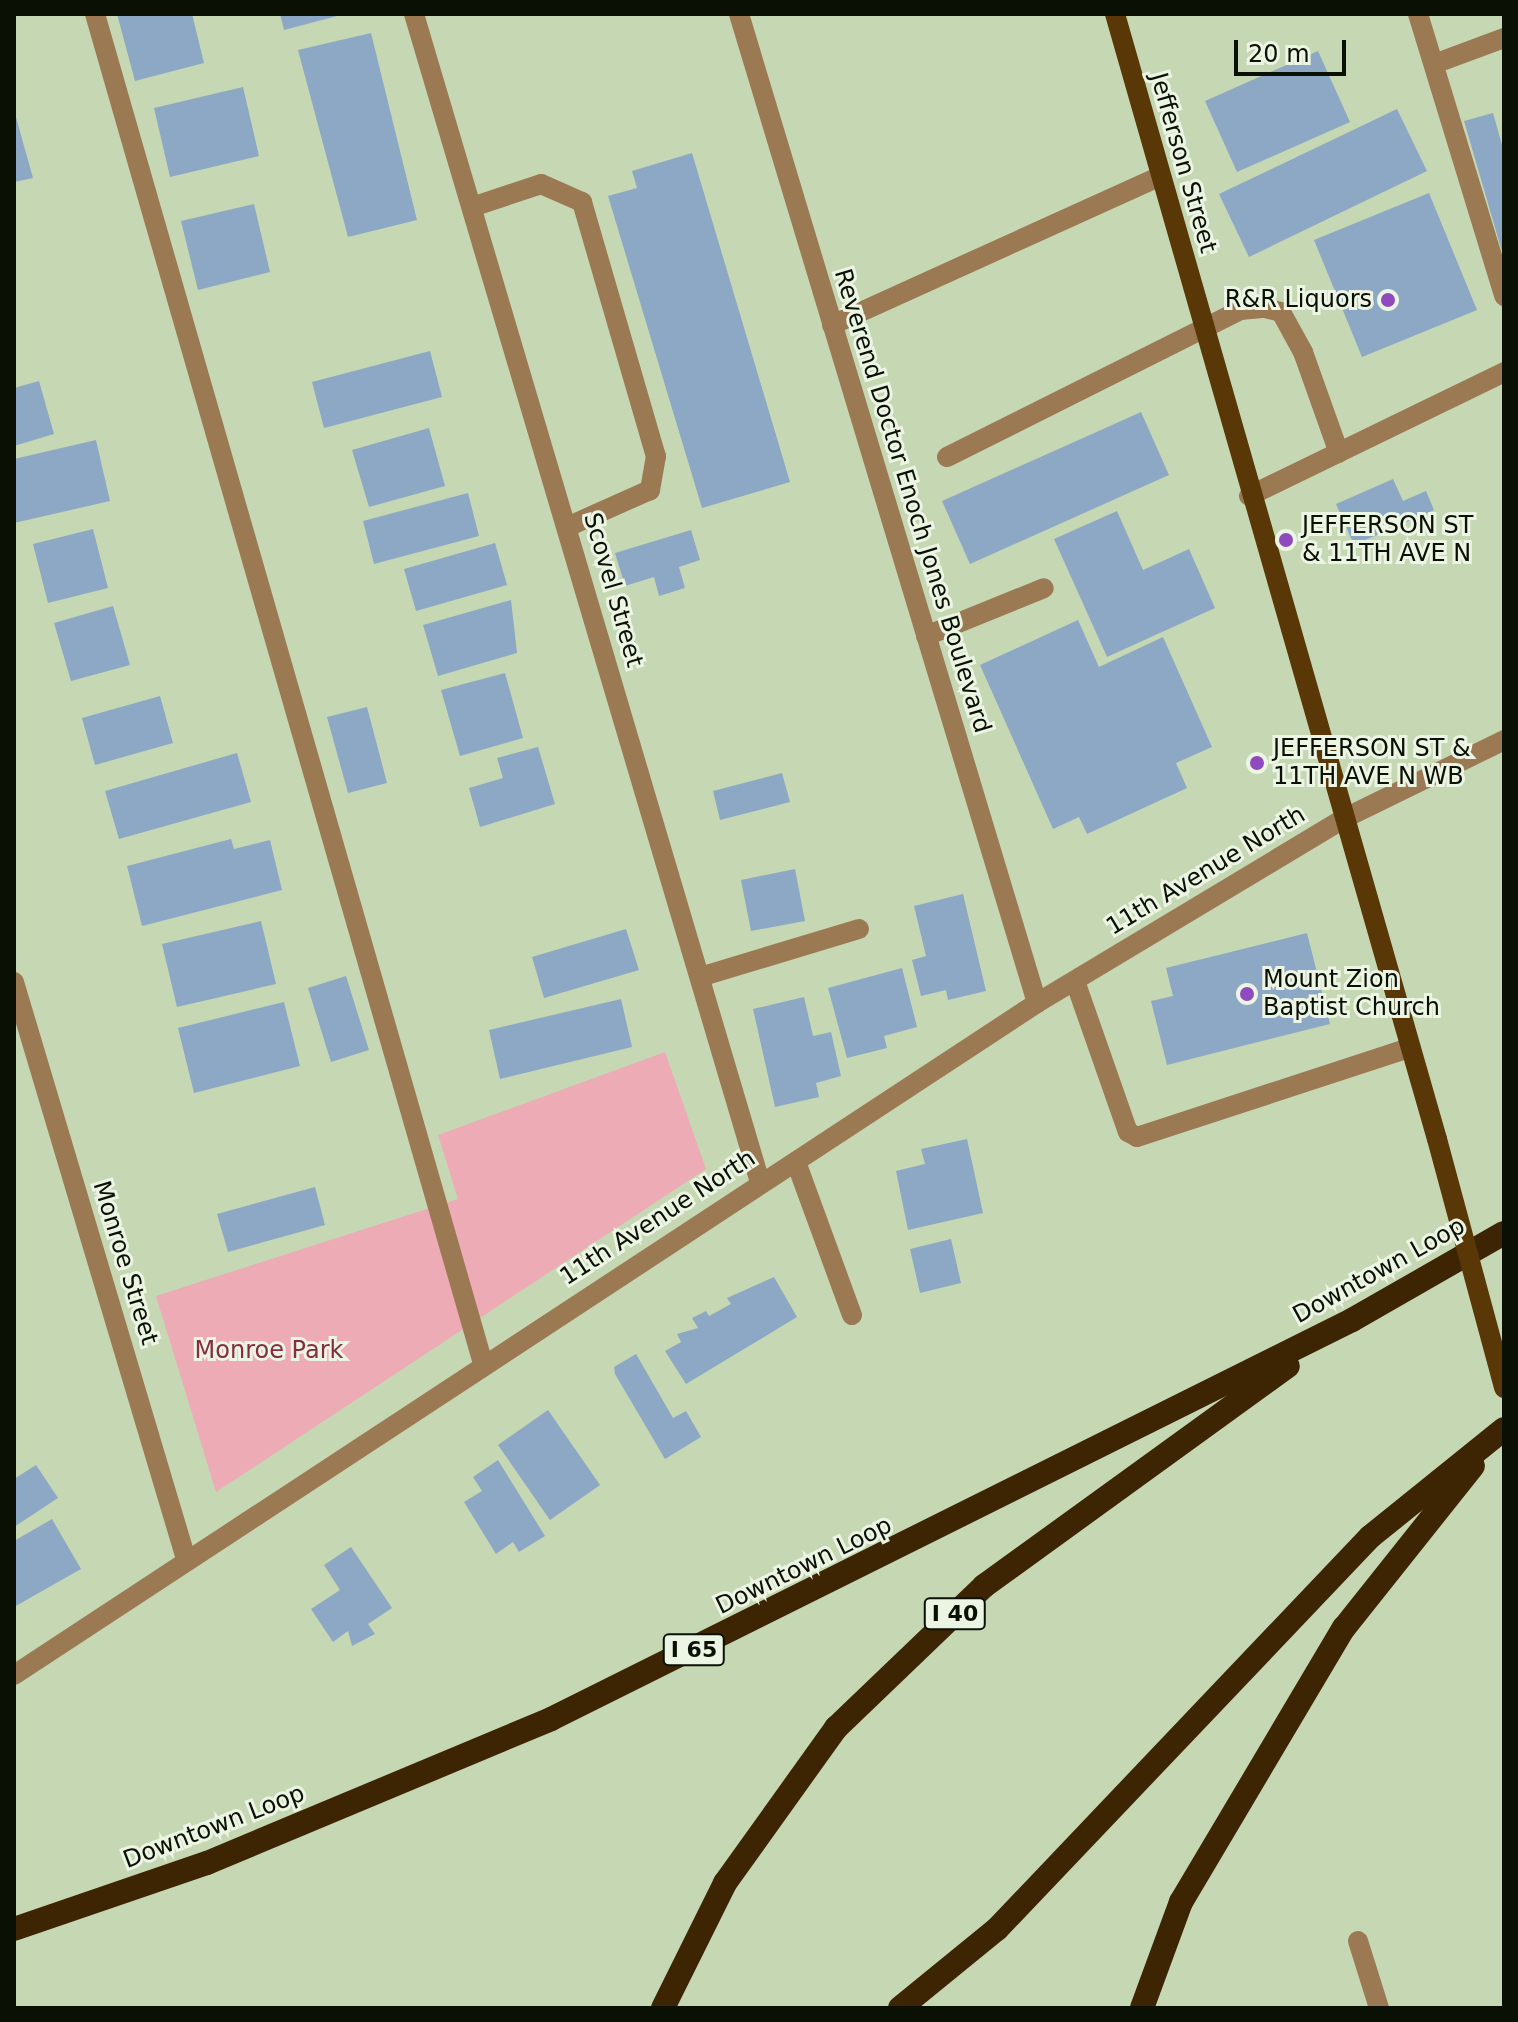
<!DOCTYPE html>
<html>
<head>
<meta charset="utf-8">
<style>
	body { margin:0 }
	#map { position:relative; width:1518px; height:2022px; overflow:hidden; background:#c6d7b4; font-family:"DejaVu Sans",sans-serif }
	div>[style] { position:absolute }
	[style*='--x'] { left:calc(var(--x)*1px); top:calc(var(--y)*1px); width:calc(var(--w)*1px); rotate:calc(var(--a)*1deg) }
	.green>* { inset:0; background:#edabb6 }
	.building>* { inset:0; background:#8da8c4 }
	.minor>* { height:20px; margin:-10px; padding:0 10px; transform-origin:10px; border-radius:10px; background:#9b7953 }
	.major>* { height:20px; margin:-10px; padding:0 10px; transform-origin:10px; border-radius:10px; background:#5a3707 }
	.highway>* { height:24px; margin:-12px; padding:0 12px; transform-origin:12px; border-radius:12px; background:#3d2402 }
	.major-bridge>* { height:20px; margin:-10px; padding:0 10px; transform-origin:10px; border-radius:10px; background:#5a3707 }
	.dots>* { width:22px; height:22px; translate:-50% -50%; box-sizing:border-box; border:4px solid #ecf4e3; border-radius:50% }
	span { translate:-50% -50%; white-space:nowrap; text-align:center; line-height:1.15; -webkit-text-stroke:6px #ecf4e3; paint-order:stroke }
	.shield-label span { padding:2px 6px; background:#ecf4e3; border:2px solid; border-radius:6px; -webkit-text-stroke-width:0 }
	.shield-label { font-size:22px; color:#0b1005; font-weight:700 }
	.street-label { font-size:24px; color:#0b1005 }
	.poi-label { font-size:24px; color:#0b1005 }
	.right { translate:-100% -50%; text-align:right }
	.left { translate:0 -50%; text-align:left }
	.park-label { font-size:24px; color:#852e43 }
	.frame { position:absolute; inset:0; border:16px solid #0b1005; pointer-events:none }
	.scale { position:absolute; left:1234px; top:40px; width:112px; height:36px; box-sizing:border-box; border:4px solid #0b1005; border-top:0; padding-left:10px; font-size:24px; line-height:28px; white-space:nowrap; color:#0b1005; -webkit-text-stroke:6px #ecf4e3; paint-order:stroke }
</style>
</head>
<body>
<div id="map">
	<div class="green">
		<i style="clip-path:polygon(665px 1052px,706px 1169px,216px 1492px,156px 1296px,458px 1199px,438px 1135px)"></i>
	</div>
	<div class="building">
		<i style="clip-path:polygon(117px 14px,192px 14px,204px 63px,135px 81px)"></i>
		<i style="clip-path:polygon(280px 14px,341px 14px,341px 15px,284px 30px)"></i>
		<i style="clip-path:polygon(371px 33px,417px 220px,348px 237px,298px 50px)"></i>
		<i style="clip-path:polygon(1318px 51px,1350px 122px,1237px 172px,1205px 101px)"></i>
		<i style="clip-path:polygon(243px 87px,259px 156px,170px 177px,154px 108px)"></i>
		<i style="clip-path:polygon(1397px 109px,1427px 171px,1249px 257px,1219px 194px)"></i>
		<i style="clip-path:polygon(14px 110px,33px 178px,14px 182px)"></i>
		<i style="clip-path:polygon(1493px 113px,1504px 152px,1503px 255px,1464px 121px)"></i>
		<i style="clip-path:polygon(692px 153px,790px 482px,702px 508px,608px 196px,637px 188px,632px 171px)"></i>
		<i style="clip-path:polygon(1429px 193px,1477px 310px,1362px 357px,1314px 240px)"></i>
		<i style="clip-path:polygon(254px 204px,270px 272px,198px 290px,181px 221px)"></i>
		<i style="clip-path:polygon(430px 351px,442px 397px,324px 428px,312px 382px)"></i>
		<i style="clip-path:polygon(39px 381px,54px 434px,14px 446px,14px 388px)"></i>
		<i style="clip-path:polygon(1141px 412px,1169px 475px,970px 564px,942px 501px)"></i>
		<i style="clip-path:polygon(429px 428px,445px 486px,369px 507px,352px 450px)"></i>
		<i style="clip-path:polygon(96px 440px,110px 501px,14px 523px,14px 459px)"></i>
		<i style="clip-path:polygon(1393px 479px,1403px 501px,1426px 491px,1434px 510px,1354px 545px,1336px 504px)"></i>
		<i style="clip-path:polygon(468px 493px,479px 536px,374px 564px,363px 521px)"></i>
		<i style="clip-path:polygon(1117px 511px,1143px 570px,1189px 549px,1215px 608px,1107px 657px,1054px 539px)"></i>
		<i style="clip-path:polygon(93px 529px,108px 588px,48px 603px,33px 544px)"></i>
		<i style="clip-path:polygon(691px 530px,700px 560px,679px 567px,685px 588px,659px 596px,654px 577px,625px 586px,615px 553px)"></i>
		<i style="clip-path:polygon(495px 543px,507px 585px,416px 611px,404px 569px)"></i>
		<i style="clip-path:polygon(511px 600px,517px 653px,438px 676px,423px 625px)"></i>
		<i style="clip-path:polygon(113px 606px,130px 665px,71px 681px,54px 623px)"></i>
		<i style="clip-path:polygon(1078px 620px,1099px 667px,1163px 637px,1212px 747px,1176px 763px,1187px 788px,1087px 834px,1079px 817px,1053px 829px,980px 665px)"></i>
		<i style="clip-path:polygon(505px 673px,523px 738px,460px 756px,441px 690px)"></i>
		<i style="clip-path:polygon(160px 696px,173px 743px,95px 765px,82px 718px)"></i>
		<i style="clip-path:polygon(367px 707px,387px 783px,348px 793px,327px 717px)"></i>
		<i style="clip-path:polygon(538px 747px,555px 804px,480px 827px,469px 788px,503px 778px,497px 758px)"></i>
		<i style="clip-path:polygon(237px 753px,251px 802px,119px 839px,105px 791px)"></i>
		<i style="clip-path:polygon(782px 773px,790px 802px,720px 820px,713px 791px)"></i>
		<i style="clip-path:polygon(231px 839px,234px 849px,270px 840px,282px 890px,142px 926px,127px 866px)"></i>
		<i style="clip-path:polygon(795px 869px,805px 921px,751px 931px,741px 880px)"></i>
		<i style="clip-path:polygon(963px 894px,986px 991px,948px 1000px,946px 990px,921px 996px,912px 960px,926px 956px,914px 906px)"></i>
		<i style="clip-path:polygon(261px 921px,276px 984px,177px 1007px,162px 944px)"></i>
		<i style="clip-path:polygon(626px 929px,639px 970px,544px 998px,532px 957px)"></i>
		<i style="clip-path:polygon(1307px 933px,1330px 1024px,1167px 1065px,1151px 1001px,1173px 996px,1166px 968px)"></i>
		<i style="clip-path:polygon(902px 968px,917px 1027px,884px 1036px,887px 1048px,847px 1058px,828px 988px)"></i>
		<i style="clip-path:polygon(346px 976px,369px 1050px,331px 1062px,308px 988px)"></i>
		<i style="clip-path:polygon(804px 997px,813px 1036px,831px 1032px,841px 1076px,816px 1083px,819px 1097px,775px 1107px,753px 1009px)"></i>
		<i style="clip-path:polygon(621px 999px,632px 1047px,500px 1079px,489px 1030px)"></i>
		<i style="clip-path:polygon(284px 1002px,300px 1066px,194px 1093px,178px 1028px)"></i>
		<i style="clip-path:polygon(967px 1139px,983px 1213px,908px 1230px,896px 1171px,925px 1164px,921px 1149px)"></i>
		<i style="clip-path:polygon(315px 1187px,325px 1225px,228px 1252px,217px 1214px)"></i>
		<i style="clip-path:polygon(951px 1239px,961px 1283px,920px 1293px,910px 1249px)"></i>
		<i style="clip-path:polygon(774px 1277px,797px 1317px,686px 1384px,665px 1351px,681px 1342px,677px 1334px,698px 1328px,692px 1318px,706px 1311px,709px 1316px,731px 1304px,727px 1298px)"></i>
		<i style="clip-path:polygon(636px 1354px,673px 1418px,686px 1411px,701px 1437px,665px 1459px,615px 1374px,614px 1367px)"></i>
		<i style="clip-path:polygon(548px 1410px,600px 1485px,550px 1520px,498px 1445px)"></i>
		<i style="clip-path:polygon(498px 1460px,545px 1536px,519px 1552px,513px 1542px,496px 1554px,464px 1502px,482px 1491px,473px 1477px)"></i>
		<i style="clip-path:polygon(36px 1465px,58px 1498px,14px 1527px,14px 1479px)"></i>
		<i style="clip-path:polygon(52px 1519px,81px 1569px,14px 1607px,14px 1541px)"></i>
		<i style="clip-path:polygon(351px 1547px,392px 1608px,368px 1624px,375px 1634px,352px 1646px,348px 1631px,333px 1642px,311px 1609px,340px 1590px,324px 1565px)"></i>
	</div>
	<div class="minor">
		<i style="--x:95;--y:14;--w:1405;--a:73.96"></i>
		<i style="--x:414;--y:14;--w:1218;--a:73.5"></i>
		<i style="--x:739;--y:14;--w:1033;--a:73.23"></i>
		<i style="--x:1418;--y:14;--w:295;--a:73"></i>
		<i style="--x:1434;--y:64;--w:75;--a:-20.4"></i>
		<i style="--x:472;--y:207;--w:73;--a:-18.4"></i>
		<i style="--x:541;--y:184;--w:45;--a:23.7"></i>
		<i style="--x:582;--y:202;--w:265;--a:73.8"></i>
		<i style="--x:656;--y:456;--w:35;--a:100"></i>
		<i style="--x:650;--y:490;--w:91;--a:156"></i>
		<i style="--x:832;--y:325;--w:360;--a:-24.4"></i>
		<i style="--x:947;--y:457;--w:328;--a:-26.6"></i>
		<i style="--x:1240;--y:310;--w:25;--a:-5"></i>
		<i style="--x:1265;--y:308;--w:16;--a:14"></i>
		<i style="--x:1281;--y:312;--w:46;--a:61.2"></i>
		<i style="--x:1303;--y:352;--w:107;--a:70.4"></i>
		<i style="--x:1249;--y:496;--w:284;--a:-25.9"></i>
		<i style="--x:926;--y:636;--w:127;--a:-22.1"></i>
		<i style="--x:700;--y:977;--w:166;--a:-16.8"></i>
		<i style="--x:1075;--y:981;--w:160;--a:70.7"></i>
		<i style="--x:1128;--y:1132;--w:10;--a:29"></i>
		<i style="--x:1137;--y:1137;--w:287;--a:-18.1"></i>
		<i style="--x:14;--y:982;--w:602;--a:73.4"></i>
		<i style="--x:796;--y:1162;--w:163;--a:69.9"></i>
		<i style="--x:14;--y:1675;--w:1224;--a:-33.3"></i>
		<i style="--x:1037;--y:1003;--w:355;--a:-31"></i>
		<i style="--x:1341;--y:820;--w:182;--a:-26.1"></i>
		<i style="--x:1358;--y:1941;--w:70;--a:72.6"></i>
	</div>
	<div class="major">
		<i style="--x:1115;--y:14;--w:1170;--a:74.03"></i>
	</div>
	<div class="highway">
		<i style="--x:14;--y:1929;--w:204;--a:-18.9"></i>
		<i style="--x:207;--y:1863;--w:373;--a:-22.7"></i>
		<i style="--x:551;--y:1719;--w:895;--a:-26.48"></i>
		<i style="--x:1352;--y:1320;--w:175;--a:-29.8"></i>
		<i style="--x:663;--y:2008;--w:140;--a:-63.6"></i>
		<i style="--x:725;--y:1883;--w:191;--a:-54.4"></i>
		<i style="--x:836;--y:1728;--w:205;--a:-43.8"></i>
		<i style="--x:984;--y:1586;--w:375;--a:-35.9"></i>
		<i style="--x:900;--y:2008;--w:125;--a:-39.2"></i>
		<i style="--x:997;--y:1929;--w:541;--a:-46.42"></i>
		<i style="--x:1370;--y:1537;--w:172;--a:-38.9"></i>
		<i style="--x:1142;--y:2008;--w:113;--a:-69.8"></i>
		<i style="--x:1181;--y:1902;--w:319;--a:-59.3"></i>
		<i style="--x:1344;--y:1628;--w:207;--a:-51.5"></i>
	</div>
	<div class="major-bridge">
		<i style="--x:1437;--y:1139;--w:258;--a:74.9"></i>
	</div>
	<div class="dots">
		<i style="left:1388px;top:300px;background:#8e4abe"></i>
		<i style="left:1286px;top:540px;background:#8e4abe"></i>
		<i style="left:1257px;top:763px;background:#8e4abe"></i>
		<i style="left:1247px;top:994px;background:#8e4abe"></i>
	</div>
	<div class="shield-label">
		<span style="left:955px;top:1614px">I 40</span>
		<span style="left:694px;top:1650px">I 65</span>
	</div>
	<div class="street-label">
		<span style="left:1183px;top:163px;rotate:74deg">Jefferson Street</span>
		<span style="left:912px;top:501px;rotate:73deg">Reverend Doctor Enoch Jones Boulevard</span>
		<span style="left:613px;top:590px;rotate:74deg">Scovel Street</span>
		<span style="left:1206px;top:871px;rotate:-31deg">11th Avenue North</span>
		<span style="left:658px;top:1218px;rotate:-33deg">11th Avenue North</span>
		<span style="left:125px;top:1263px;rotate:73deg">Monroe Street</span>
		<span style="left:1379px;top:1271px;rotate:-29deg">Downtown Loop</span>
		<span style="left:804px;top:1566px;rotate:-26deg">Downtown Loop</span>
		<span style="left:214px;top:1827px;rotate:-21deg">Downtown Loop</span>
	</div>
	<div class="poi-label">
		<span class="right" style="left:1372px;top:300px">R&amp;R Liquors</span>
		<span class="left" style="left:1302px;top:540px">JEFFERSON ST<br>&amp; 11TH AVE N</span>
		<span class="left" style="left:1273px;top:763px">JEFFERSON ST &amp;<br>11TH AVE N WB</span>
		<span class="left" style="left:1263px;top:994px">Mount Zion<br>Baptist Church</span>
	</div>
	<div class="park-label">
		<span style="left:269px;top:1351px">Monroe Park</span>
	</div>
	<div class="frame"></div>
	<div class="scale">20 m</div>
</div>
</body>
</html>
